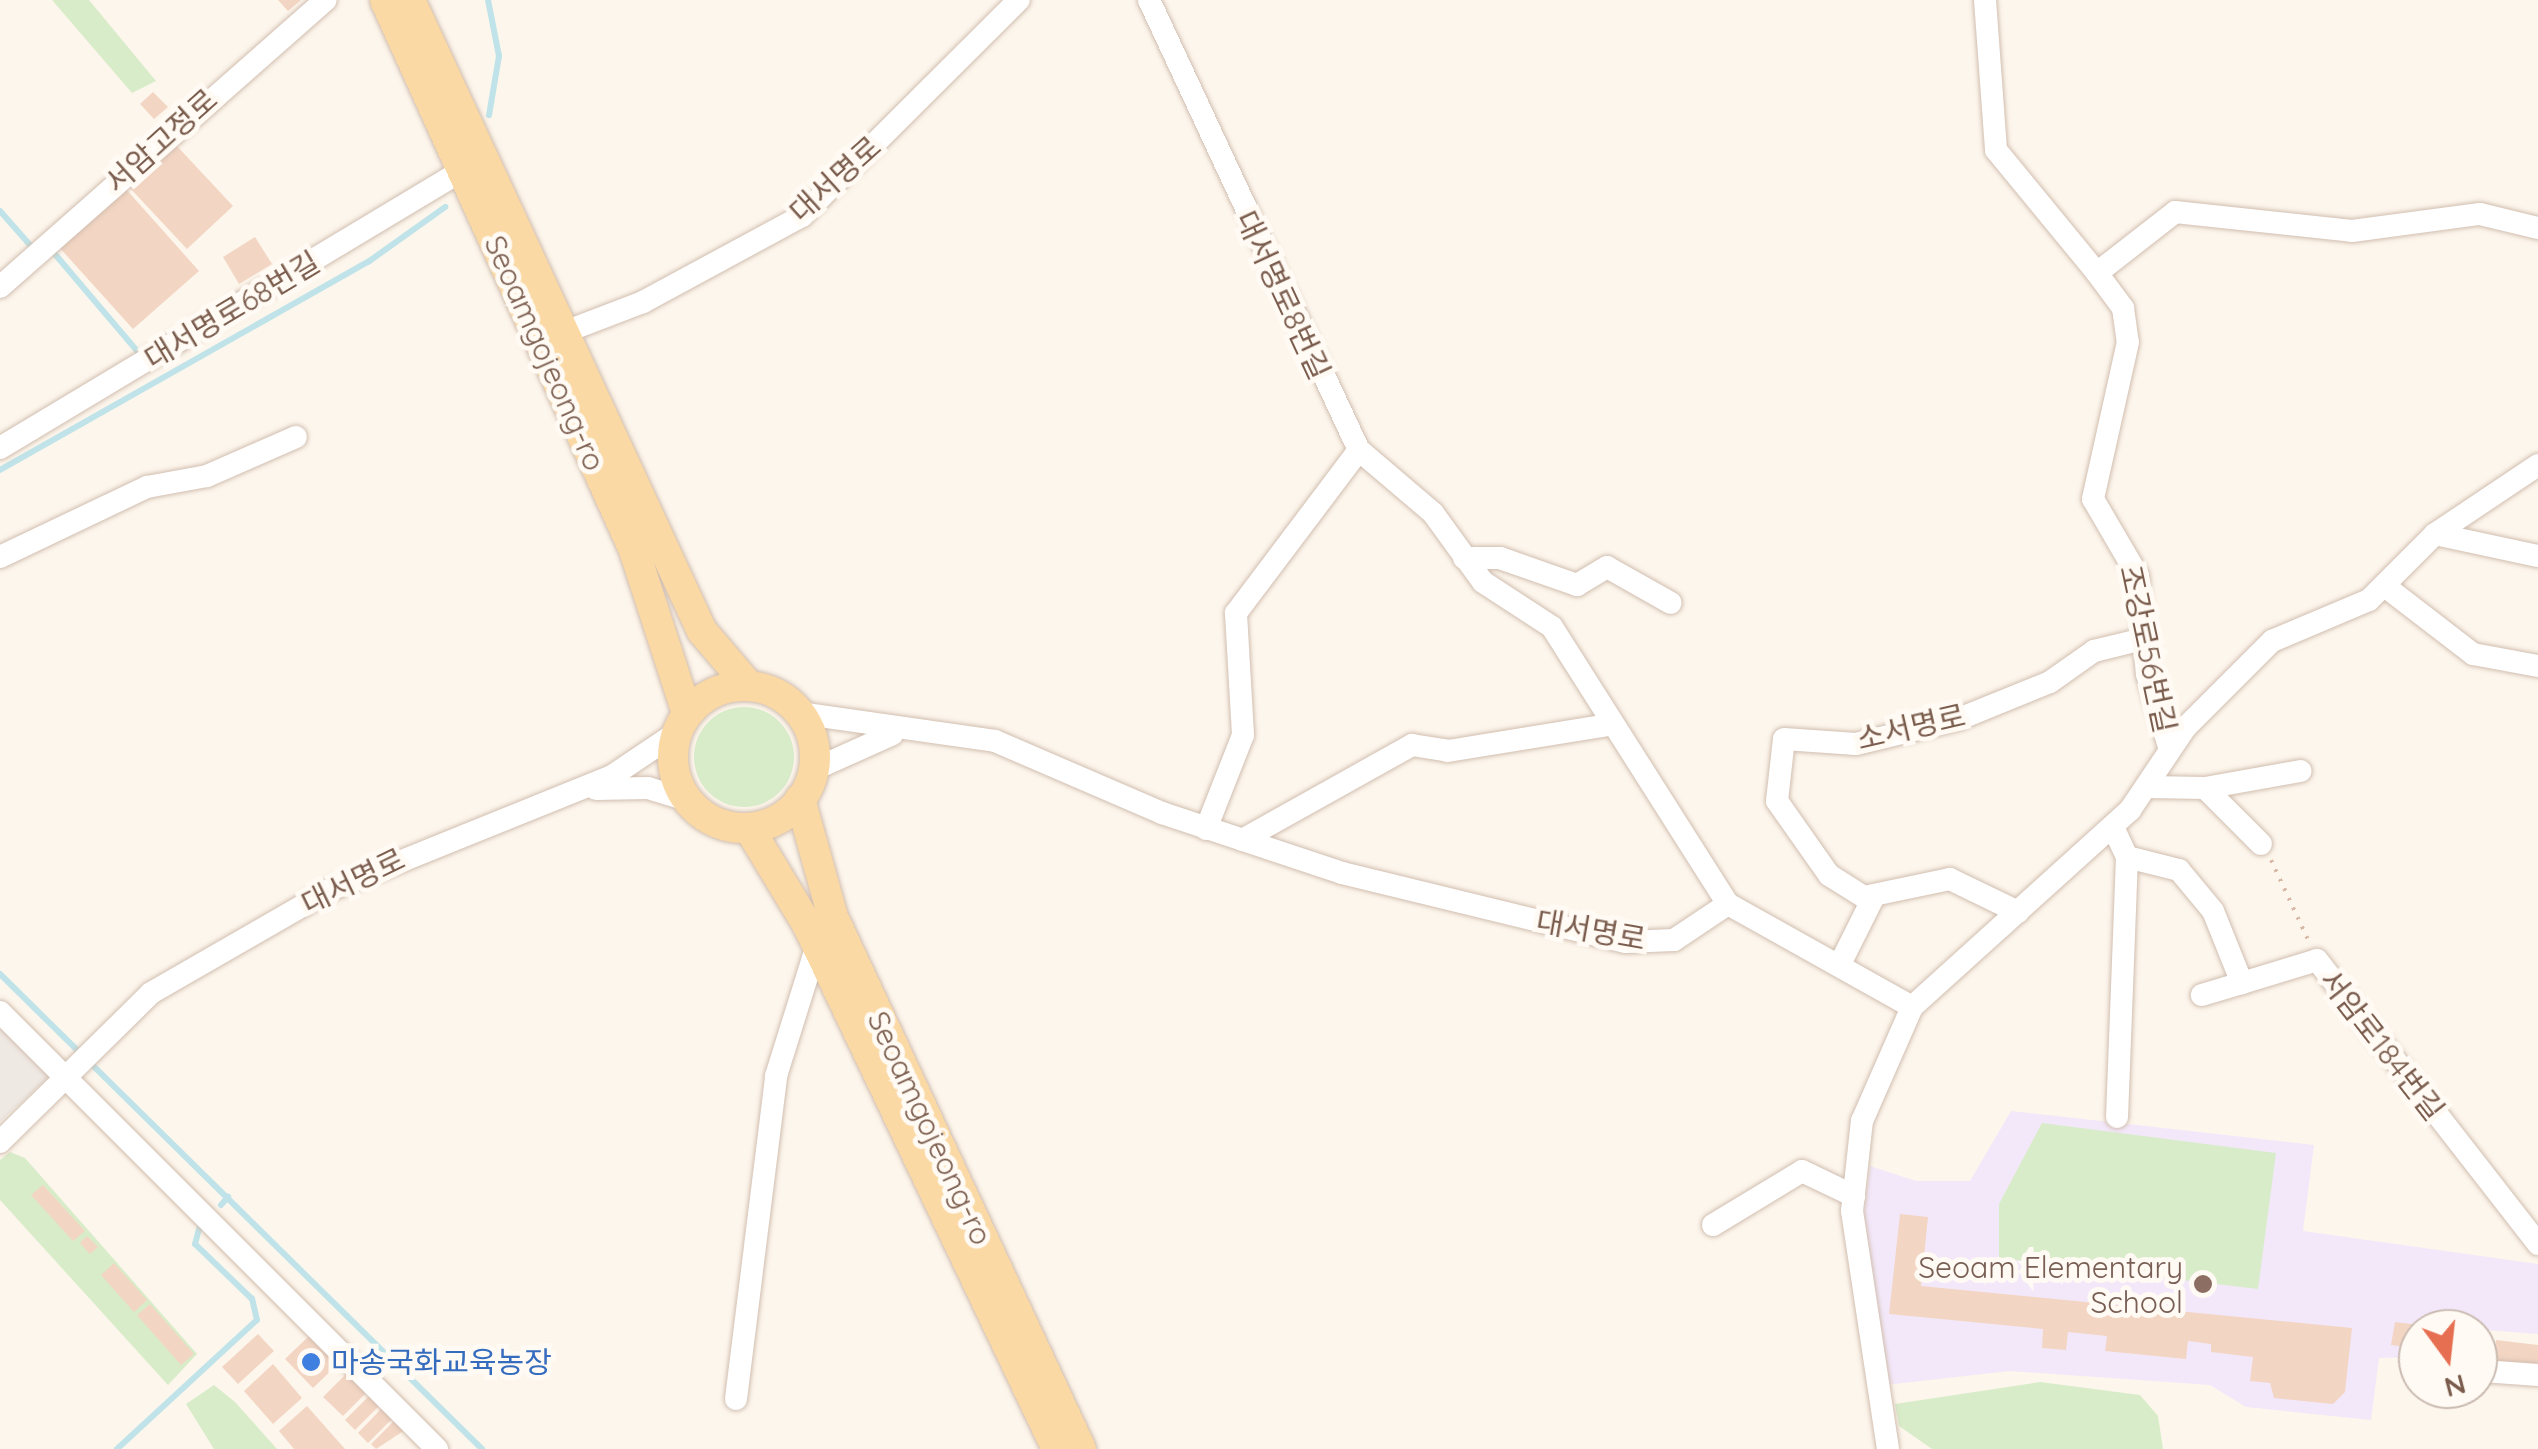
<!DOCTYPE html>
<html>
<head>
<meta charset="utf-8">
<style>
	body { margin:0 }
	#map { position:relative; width:2538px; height:1449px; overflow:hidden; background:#fdf6ec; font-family:Quicksand,"Noto Sans KR",sans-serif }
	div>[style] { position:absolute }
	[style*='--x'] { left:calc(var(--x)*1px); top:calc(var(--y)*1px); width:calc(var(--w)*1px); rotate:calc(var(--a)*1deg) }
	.industrial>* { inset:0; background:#efe9e4 }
	.education>* { inset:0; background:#f3e8fa }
	.green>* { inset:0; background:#d8ecc9 }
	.round { border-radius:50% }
	.stream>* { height:6px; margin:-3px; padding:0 3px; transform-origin:3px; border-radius:3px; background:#bfe3e8 }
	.building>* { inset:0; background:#f3d5c3 }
	.path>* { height:4px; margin-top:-2px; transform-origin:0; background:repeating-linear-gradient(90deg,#d9b8a5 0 2.5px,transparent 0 10.5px) }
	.roads { filter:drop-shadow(0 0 2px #d1beb0) drop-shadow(0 0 2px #d1beb0) }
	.minor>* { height:22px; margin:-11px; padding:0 11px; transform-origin:11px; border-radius:11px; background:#fff }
	.major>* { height:30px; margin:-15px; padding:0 15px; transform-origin:15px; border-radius:15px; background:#fbd9a5 }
	.major>.ring { margin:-15px; padding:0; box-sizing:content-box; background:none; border:30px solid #fbd9a5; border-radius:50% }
	.dots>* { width:28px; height:28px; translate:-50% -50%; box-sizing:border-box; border:5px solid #fffaf3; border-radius:50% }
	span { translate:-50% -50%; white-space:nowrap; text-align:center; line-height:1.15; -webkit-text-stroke:10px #fffaf3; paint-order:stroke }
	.street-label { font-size:30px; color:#7a5c4d }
	.education-label { font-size:30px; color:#785e54 }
	.right { translate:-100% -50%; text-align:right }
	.shop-label { font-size:30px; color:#366cbe }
	.left { translate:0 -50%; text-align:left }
	.north { position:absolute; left:2398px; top:1309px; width:100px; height:100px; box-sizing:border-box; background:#fffaf3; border:2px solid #cabbb1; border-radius:50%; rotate:165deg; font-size:28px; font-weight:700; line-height:40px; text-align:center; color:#7a5c4d }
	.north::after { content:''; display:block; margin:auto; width:35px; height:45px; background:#e76f51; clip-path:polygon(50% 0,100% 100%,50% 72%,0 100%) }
</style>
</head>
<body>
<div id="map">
	<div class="industrial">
		<i style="clip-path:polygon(0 1020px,52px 1074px,0 1122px)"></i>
	</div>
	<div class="education">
		<i style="clip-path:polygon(2011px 1111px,2314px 1145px,2303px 1231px,2538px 1264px,2538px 1334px,2486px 1330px,2482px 1366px,2478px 1329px,2418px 1329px,2418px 1357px,2379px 1358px,2371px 1420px,2246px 1407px,2210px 1385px,2010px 1371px,1885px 1385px,1863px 1220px,1870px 1166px,1916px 1181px,1970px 1181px)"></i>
	</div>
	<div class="green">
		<i style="clip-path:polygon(52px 0,89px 0,156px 81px,132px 93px)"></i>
		<i class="round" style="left:694px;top:707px;width:100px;height:100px"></i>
		<i style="clip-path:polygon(2042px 1123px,2276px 1153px,2258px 1289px,1999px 1258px,1999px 1204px)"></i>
		<i style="clip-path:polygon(10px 1152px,25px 1158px,197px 1354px,168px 1385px,0 1200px,0 1160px)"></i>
		<i style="clip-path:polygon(2040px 1382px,2140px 1395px,2158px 1416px,2163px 1449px,1932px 1449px,1899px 1426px,1895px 1404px)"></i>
		<i style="clip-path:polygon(214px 1385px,235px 1402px,277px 1449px,214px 1449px,186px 1404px)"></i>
	</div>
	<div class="stream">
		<i style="--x:488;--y:0;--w:57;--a:78.9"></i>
		<i style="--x:499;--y:56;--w:60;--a:99.6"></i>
		<i style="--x:0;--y:211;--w:47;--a:48.5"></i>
		<i style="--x:54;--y:253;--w:130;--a:49.7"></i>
		<i style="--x:0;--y:470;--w:423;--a:-29.5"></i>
		<i style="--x:368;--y:262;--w:95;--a:-35.5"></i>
		<i style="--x:0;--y:974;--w:677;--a:44.58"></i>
		<i style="--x:221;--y:1205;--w:11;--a:-49"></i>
		<i style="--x:117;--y:1449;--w:190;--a:-42.7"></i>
		<i style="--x:257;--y:1320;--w:22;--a:-103"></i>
		<i style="--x:252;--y:1299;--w:79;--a:-136"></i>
		<i style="--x:195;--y:1244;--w:16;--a:-75"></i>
	</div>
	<div class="building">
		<i style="clip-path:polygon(278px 0,301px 0,288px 11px)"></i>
		<i style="clip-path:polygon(153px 92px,168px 107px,154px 119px,140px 104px)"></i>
		<i style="clip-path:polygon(175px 144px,233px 206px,187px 249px,129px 187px)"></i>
		<i style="clip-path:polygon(125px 188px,199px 271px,133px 329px,59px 247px)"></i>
		<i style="clip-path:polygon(255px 237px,272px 264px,239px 284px,223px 257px)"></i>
		<i style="clip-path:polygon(43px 1185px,85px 1231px,73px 1241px,31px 1195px)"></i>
		<i style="clip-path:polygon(1900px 1214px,1928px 1217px,1921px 1286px,2352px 1328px,2345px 1392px,2333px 1404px,2274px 1398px,2270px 1383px,2250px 1381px,2253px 1357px,2211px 1352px,2211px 1344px,2188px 1341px,2186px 1359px,2105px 1351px,2107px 1336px,2068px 1332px,2066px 1350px,2042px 1348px,2043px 1329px,1889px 1314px)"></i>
		<i style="clip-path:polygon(87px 1236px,98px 1247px,90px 1254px,80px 1243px)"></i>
		<i style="clip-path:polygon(114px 1263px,147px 1300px,134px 1312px,101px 1275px)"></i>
		<i style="clip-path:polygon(150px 1304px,194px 1354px,181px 1365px,137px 1315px)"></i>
		<i style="clip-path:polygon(2395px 1322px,2420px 1325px,2418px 1349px,2391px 1345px)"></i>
		<i style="clip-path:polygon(258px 1334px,274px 1351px,238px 1384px,222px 1367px)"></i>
		<i style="clip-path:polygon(309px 1336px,337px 1365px,313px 1388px,285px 1359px)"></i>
		<i style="clip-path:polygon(2496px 1340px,2538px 1345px,2538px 1367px,2494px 1363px)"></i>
		<i style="clip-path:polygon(273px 1364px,302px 1398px,273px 1424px,244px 1391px)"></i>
		<i style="clip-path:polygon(347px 1373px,366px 1393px,343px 1416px,323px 1397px)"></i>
		<i style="clip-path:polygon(369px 1396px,379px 1406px,355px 1430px,345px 1420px)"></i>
		<i style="clip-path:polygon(307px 1406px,345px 1449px,294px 1449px,279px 1431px)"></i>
		<i style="clip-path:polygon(382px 1408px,393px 1418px,368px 1443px,358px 1433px)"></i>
		<i style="clip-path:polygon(395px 1420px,405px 1430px,376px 1449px,371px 1444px)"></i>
	</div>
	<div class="path">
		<i style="--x:2271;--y:860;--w:90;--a:65.1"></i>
	</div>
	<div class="roads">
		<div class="minor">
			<i style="--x:1149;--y:0;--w:497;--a:65"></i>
			<i style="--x:1359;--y:450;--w:97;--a:40.4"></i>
			<i style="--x:1433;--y:513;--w:85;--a:54.1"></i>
			<i style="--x:1483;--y:582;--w:82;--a:33.1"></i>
			<i style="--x:1552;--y:627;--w:328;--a:57.6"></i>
			<i style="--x:1985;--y:0;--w:150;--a:85.8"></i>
			<i style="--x:1996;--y:150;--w:159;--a:50.6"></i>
			<i style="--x:2097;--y:273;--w:99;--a:-38"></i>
			<i style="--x:2175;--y:212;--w:178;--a:6.1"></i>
			<i style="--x:2352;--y:231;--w:129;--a:-7.6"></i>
			<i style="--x:2480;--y:214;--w:60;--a:13.6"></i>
			<i style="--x:2097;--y:273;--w:44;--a:53.4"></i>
			<i style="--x:2123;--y:308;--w:34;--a:82"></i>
			<i style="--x:2128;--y:342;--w:161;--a:102.6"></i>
			<i style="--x:2093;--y:499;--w:89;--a:59.7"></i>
			<i style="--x:2138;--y:576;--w:98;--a:84.8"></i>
			<i style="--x:2147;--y:674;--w:79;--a:73.2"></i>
			<i style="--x:0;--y:287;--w:434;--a:-41.4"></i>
			<i style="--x:562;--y:333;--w:87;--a:-20.9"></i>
			<i style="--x:643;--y:302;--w:181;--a:-28.4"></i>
			<i style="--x:802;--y:216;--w:306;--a:-44.9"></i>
			<i style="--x:0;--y:448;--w:540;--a:-30.98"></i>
			<i style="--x:2435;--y:534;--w:105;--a:12.1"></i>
			<i style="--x:0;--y:557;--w:163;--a:-25.5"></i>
			<i style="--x:147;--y:487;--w:61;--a:-10.4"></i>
			<i style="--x:207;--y:476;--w:97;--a:-23.7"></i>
			<i style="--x:1464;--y:558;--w:36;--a:0"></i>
			<i style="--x:1500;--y:558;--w:82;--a:19.3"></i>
			<i style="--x:1577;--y:585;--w:35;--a:-31"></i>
			<i style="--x:1607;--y:567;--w:73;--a:29.4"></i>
			<i style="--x:2386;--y:587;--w:110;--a:37.6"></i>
			<i style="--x:2473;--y:654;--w:66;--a:10.5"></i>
			<i style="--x:799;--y:713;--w:198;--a:8.1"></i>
			<i style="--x:995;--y:741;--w:182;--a:23.3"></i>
			<i style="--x:1162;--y:813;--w:190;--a:18.4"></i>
			<i style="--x:1342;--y:873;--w:291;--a:13.7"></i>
			<i style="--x:1625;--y:942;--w:49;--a:-2.3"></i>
			<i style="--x:1674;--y:940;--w:65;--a:-33.7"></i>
			<i style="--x:1728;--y:904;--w:211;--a:29.2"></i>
			<i style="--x:815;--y:769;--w:85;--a:-24.2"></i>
			<i style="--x:2149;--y:787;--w:56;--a:1"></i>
			<i style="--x:2205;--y:788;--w:79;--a:45"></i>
			<i style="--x:2205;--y:788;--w:97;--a:-10.1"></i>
			<i style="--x:596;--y:789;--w:52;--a:-1.1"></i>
			<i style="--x:648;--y:788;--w:41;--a:17.1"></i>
			<i style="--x:2113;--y:827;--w:33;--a:65"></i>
			<i style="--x:2127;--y:857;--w:260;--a:92.2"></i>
			<i style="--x:1206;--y:829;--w:101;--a:-68.5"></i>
			<i style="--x:1243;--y:735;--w:122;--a:-93.3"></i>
			<i style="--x:1236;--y:613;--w:204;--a:-53"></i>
			<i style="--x:1242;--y:840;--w:195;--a:-29.2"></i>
			<i style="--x:1412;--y:745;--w:36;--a:9"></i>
			<i style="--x:1448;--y:751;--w:163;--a:-9.2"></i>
			<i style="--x:2127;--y:857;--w:54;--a:14"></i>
			<i style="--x:2179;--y:870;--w:53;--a:50.3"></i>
			<i style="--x:2213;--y:911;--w:78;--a:68.1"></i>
			<i style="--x:2242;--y:983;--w:42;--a:163.3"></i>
			<i style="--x:2018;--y:912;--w:76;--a:-154.1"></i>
			<i style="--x:1950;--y:879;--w:88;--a:168.2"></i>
			<i style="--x:1864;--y:897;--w:41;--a:-147.8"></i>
			<i style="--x:1829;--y:875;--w:90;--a:-125.1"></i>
			<i style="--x:1777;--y:801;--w:62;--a:-83.6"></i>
			<i style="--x:1784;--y:739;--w:72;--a:4"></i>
			<i style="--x:1856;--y:744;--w:106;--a:-13.6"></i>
			<i style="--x:1959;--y:719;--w:98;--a:-22.1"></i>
			<i style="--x:2050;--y:682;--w:54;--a:-35.2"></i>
			<i style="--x:2094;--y:651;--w:50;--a:-13.8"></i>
			<i style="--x:1840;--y:964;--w:76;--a:-63.4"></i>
			<i style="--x:2242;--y:983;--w:78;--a:-17"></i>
			<i style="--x:2317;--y:960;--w:360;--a:52.1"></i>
			<i style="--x:0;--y:1012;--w:618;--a:45"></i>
			<i style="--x:0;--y:1142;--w:212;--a:-44.6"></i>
			<i style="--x:151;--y:993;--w:207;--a:-29.9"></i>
			<i style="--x:330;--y:890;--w:304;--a:-22"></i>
			<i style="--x:612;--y:776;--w:77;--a:-33.9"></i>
			<i style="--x:1713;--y:1225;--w:104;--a:-31.2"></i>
			<i style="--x:1802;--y:1171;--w:58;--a:25.7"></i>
			<i style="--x:2483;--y:1371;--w:55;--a:4.2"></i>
			<i style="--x:736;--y:1399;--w:325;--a:-82.9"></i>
			<i style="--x:776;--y:1076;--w:137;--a:-72.6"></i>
			<i style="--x:1888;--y:1449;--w:241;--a:-98.6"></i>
			<i style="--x:1852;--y:1211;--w:91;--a:-83.7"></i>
			<i style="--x:1862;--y:1121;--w:124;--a:-66.3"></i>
			<i style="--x:1912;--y:1007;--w:294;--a:-42.1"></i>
			<i style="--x:2130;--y:810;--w:99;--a:-56.1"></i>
			<i style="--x:2185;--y:728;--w:123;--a:-45"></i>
			<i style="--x:2272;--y:641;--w:105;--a:-22.9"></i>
			<i style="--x:2369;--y:600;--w:93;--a:-45"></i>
			<i style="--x:2435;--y:534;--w:124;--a:-33.8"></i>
		</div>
		<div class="major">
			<i style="--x:385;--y:0;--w:604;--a:65.64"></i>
			<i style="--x:634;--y:550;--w:171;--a:72"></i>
			<i style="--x:410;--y:0;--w:695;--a:65.17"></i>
			<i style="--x:702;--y:631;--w:72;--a:49.5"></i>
			<i class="ring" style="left:673px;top:686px;width:112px;height:112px"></i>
			<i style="--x:800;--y:799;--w:123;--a:74.4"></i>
			<i style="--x:833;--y:917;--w:587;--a:65.01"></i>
			<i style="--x:749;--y:828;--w:112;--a:58.9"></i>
			<i style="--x:807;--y:924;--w:581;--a:64.54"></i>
		</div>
	</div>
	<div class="dots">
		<i style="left:2203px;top:1284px;background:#8d6e63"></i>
		<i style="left:311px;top:1362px;background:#3f7fe0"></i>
	</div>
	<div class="street-label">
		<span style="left:161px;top:141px;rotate:-42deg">서암고정로</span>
		<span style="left:835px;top:179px;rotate:-42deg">대서명로</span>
		<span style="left:1283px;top:295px;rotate:65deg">대서명로8번길</span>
		<span style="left:232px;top:310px;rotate:-31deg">대서명로68번길</span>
		<span style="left:545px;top:353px;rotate:66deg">Seoamgojeong-ro</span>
		<span style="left:2148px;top:649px;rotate:78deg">조강로56번길</span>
		<span style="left:1911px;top:727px;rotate:-13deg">소서명로</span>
		<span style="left:353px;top:881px;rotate:-26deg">대서명로</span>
		<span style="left:1591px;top:930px;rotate:10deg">대서명로</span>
		<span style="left:2382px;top:1045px;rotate:52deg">서암로184번길</span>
		<span style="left:930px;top:1128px;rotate:65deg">Seoamgojeong-ro</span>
	</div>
	<div class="education-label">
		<span class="right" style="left:2183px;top:1284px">Seoam Elementary<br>School</span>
	</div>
	<div class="shop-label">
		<span class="left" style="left:331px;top:1362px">마송국화교육농장</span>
	</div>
	<div class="north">N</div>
</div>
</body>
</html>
